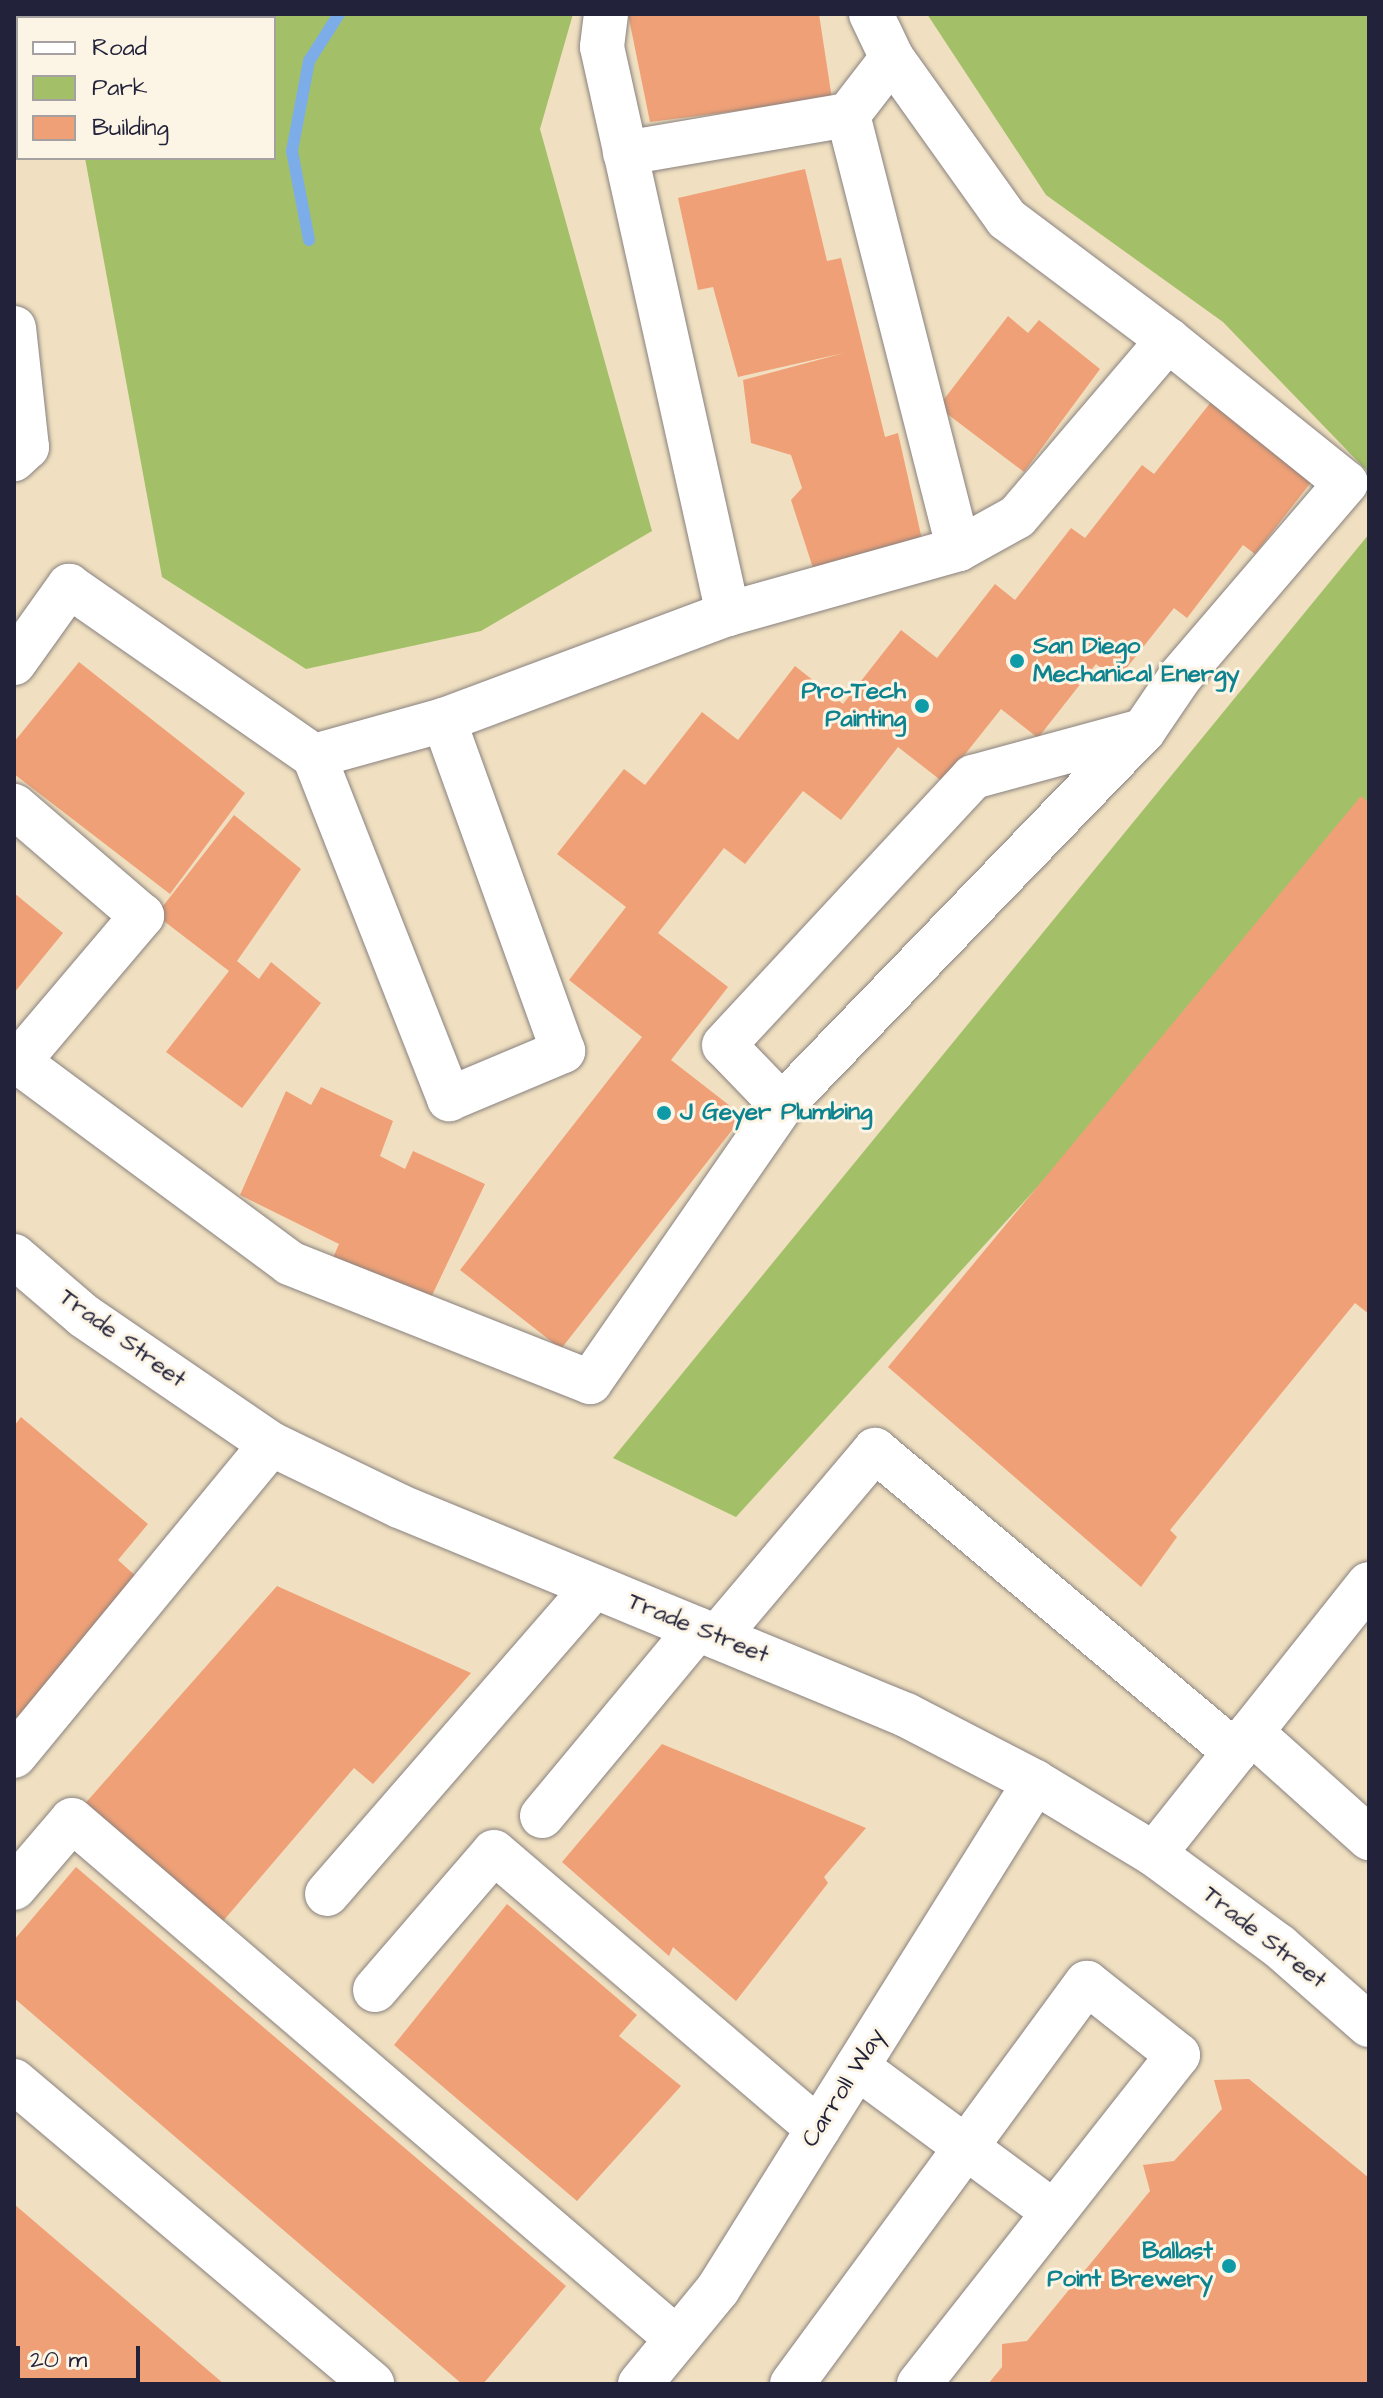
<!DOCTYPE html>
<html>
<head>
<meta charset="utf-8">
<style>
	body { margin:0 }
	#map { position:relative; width:1383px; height:2398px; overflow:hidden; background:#f0e0c1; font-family:"Architects Daughter",sans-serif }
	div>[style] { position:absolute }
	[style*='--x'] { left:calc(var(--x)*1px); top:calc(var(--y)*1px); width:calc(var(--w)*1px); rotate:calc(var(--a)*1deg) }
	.green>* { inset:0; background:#a3c068 }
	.stream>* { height:12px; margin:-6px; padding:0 6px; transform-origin:6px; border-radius:6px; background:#7dade8 }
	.building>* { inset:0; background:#efa077 }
	.roads { filter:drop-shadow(0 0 2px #89817e) drop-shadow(0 0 2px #89817e) }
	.minor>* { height:44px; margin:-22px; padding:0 22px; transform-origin:22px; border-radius:22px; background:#fff }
	.dots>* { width:22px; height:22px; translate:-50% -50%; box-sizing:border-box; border:4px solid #fcf5e5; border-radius:50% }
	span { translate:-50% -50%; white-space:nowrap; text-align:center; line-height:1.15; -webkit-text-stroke:6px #fcf5e5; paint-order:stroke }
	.culture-label { font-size:24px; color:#0d838f; font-weight:700 }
	.left { translate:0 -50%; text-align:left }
	.right { translate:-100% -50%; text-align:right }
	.street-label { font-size:24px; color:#22223b }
	.frame { position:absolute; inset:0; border:16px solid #22223b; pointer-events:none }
	.legend { position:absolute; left:16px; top:16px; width:260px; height:144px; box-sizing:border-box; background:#fcf5e5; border:2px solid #a5a1a1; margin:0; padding:10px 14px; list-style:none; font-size:24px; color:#22223b }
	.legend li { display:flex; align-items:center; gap:16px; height:40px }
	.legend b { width:40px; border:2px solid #a5a1a1 }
	.scale { position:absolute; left:16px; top:2346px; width:124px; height:36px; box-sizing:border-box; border:4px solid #22223b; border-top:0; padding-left:10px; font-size:24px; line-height:28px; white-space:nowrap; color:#22223b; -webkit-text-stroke:6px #fcf5e5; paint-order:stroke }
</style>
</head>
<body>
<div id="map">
	<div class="green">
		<i style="clip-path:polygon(58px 14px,573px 14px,540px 129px,652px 531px,481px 631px,306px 669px,162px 577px,85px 158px,274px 158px,274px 18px)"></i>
		<i style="clip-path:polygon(927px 14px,1369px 14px,1369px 473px,1223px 322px,1046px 195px)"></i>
		<i style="clip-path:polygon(1369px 534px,1369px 824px,736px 1517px,613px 1458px)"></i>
	</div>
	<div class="stream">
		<i style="--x:309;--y:240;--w:91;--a:-100.8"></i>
		<i style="--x:292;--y:151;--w:92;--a:-79.3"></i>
		<i style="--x:309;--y:61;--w:56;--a:-57.4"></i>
	</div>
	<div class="building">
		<i style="clip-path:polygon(628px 14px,819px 14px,832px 99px,650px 122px)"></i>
		<i style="clip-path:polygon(805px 169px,827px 261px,841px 258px,885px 437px,898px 433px,923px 544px,813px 568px,791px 500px,802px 488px,791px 455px,751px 443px,743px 380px,844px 353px,738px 377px,713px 287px,698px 290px,678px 198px)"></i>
		<i style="clip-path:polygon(1008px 316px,1028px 333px,1039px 320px,1100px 369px,1024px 472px,938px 407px)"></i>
		<i style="clip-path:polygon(1211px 402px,1312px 481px,1255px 554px,1243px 545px,1187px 618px,1174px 608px,1117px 680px,1096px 664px,1038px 738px,1001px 709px,943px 782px,898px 747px,841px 820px,803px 791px,745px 864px,724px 848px,658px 933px,728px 987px,671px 1060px,743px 1116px,561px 1349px,460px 1270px,642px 1037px,569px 980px,626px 907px,557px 854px,624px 769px,645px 785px,702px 712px,738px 740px,795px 666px,843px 704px,901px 630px,937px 658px,995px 584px,1015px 600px,1071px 528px,1085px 538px,1142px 465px,1154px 474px)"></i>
		<i style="clip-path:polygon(79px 662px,245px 793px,170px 894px,14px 774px,14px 742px)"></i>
		<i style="clip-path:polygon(1361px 796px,1369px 803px,1369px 1314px,1355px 1303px,1170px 1530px,1177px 1537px,1141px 1587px,888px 1367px)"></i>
		<i style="clip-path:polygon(234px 815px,301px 869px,237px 961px,259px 979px,271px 962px,321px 1003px,242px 1108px,166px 1052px,229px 971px,156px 915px)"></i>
		<i style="clip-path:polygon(14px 893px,63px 933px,14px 993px)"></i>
		<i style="clip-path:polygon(321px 1087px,393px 1121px,380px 1156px,405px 1169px,413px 1151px,485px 1184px,427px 1306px,332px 1260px,339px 1244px,240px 1195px,286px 1091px,311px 1105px)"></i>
		<i style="clip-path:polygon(21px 1417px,148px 1524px,118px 1560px,139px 1579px,14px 1725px,14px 1426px)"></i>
		<i style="clip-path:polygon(277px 1586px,471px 1673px,373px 1784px,354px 1768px,218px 1927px,82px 1807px)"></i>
		<i style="clip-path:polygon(662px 1744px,866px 1828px,824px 1877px,828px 1883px,736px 2001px,673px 1947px,669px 1956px,562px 1862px)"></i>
		<i style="clip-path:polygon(76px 1867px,566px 2286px,483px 2384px,462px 2384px,14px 1998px,14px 1940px)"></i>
		<i style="clip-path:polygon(507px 1904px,637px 2015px,619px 2036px,681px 2086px,577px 2201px,394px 2045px)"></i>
		<i style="clip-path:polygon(1249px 2079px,1369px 2178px,1369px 2384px,988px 2384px,1002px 2367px,1002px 2344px,1027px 2341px,1150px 2191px,1143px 2165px,1174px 2161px,1222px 2109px,1214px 2080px)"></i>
		<i style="clip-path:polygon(14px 2204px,224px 2384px,22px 2384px,14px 2377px)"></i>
	</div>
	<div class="roads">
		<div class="minor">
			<i style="--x:606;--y:14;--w:33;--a:97"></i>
			<i style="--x:602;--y:47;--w:581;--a:77.47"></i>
			<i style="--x:871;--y:14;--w:49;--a:64.5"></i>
			<i style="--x:892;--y:58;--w:72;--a:127.7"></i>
			<i style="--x:848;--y:115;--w:448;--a:75.7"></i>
			<i style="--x:892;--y:58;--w:198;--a:54.5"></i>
			<i style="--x:1007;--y:219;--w:201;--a:36.9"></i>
			<i style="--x:625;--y:153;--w:226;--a:-9.7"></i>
			<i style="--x:14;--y:328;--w:120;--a:83.8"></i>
			<i style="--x:27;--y:447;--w:18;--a:137"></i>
			<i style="--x:14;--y:663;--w:95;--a:-54.5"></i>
			<i style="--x:69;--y:586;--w:298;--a:34.8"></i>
			<i style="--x:314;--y:756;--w:369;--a:68.5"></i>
			<i style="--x:449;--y:1099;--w:124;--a:-22.8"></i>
			<i style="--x:563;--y:1051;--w:352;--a:-109.8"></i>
			<i style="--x:444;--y:720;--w:303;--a:-20.5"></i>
			<i style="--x:728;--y:614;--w:240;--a:-15.7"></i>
			<i style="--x:959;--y:549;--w:66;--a:-28.9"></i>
			<i style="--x:1017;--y:517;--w:233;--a:-49.5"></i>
			<i style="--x:1168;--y:340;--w:228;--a:38.8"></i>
			<i style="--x:1346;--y:483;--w:255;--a:130.6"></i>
			<i style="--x:1180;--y:677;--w:64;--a:124.2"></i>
			<i style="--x:1144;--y:730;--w:521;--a:133.99"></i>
			<i style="--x:782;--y:1105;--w:337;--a:124.7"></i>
			<i style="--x:590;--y:1382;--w:323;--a:-158.4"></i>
			<i style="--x:290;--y:1263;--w:338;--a:-143.5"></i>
			<i style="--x:18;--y:1062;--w:192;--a:-49.7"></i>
			<i style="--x:142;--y:916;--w:169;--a:-139.3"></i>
			<i style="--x:314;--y:756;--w:135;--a:-15.5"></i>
			<i style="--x:782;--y:1105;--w:83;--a:-134"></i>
			<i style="--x:724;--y:1045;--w:366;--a:-47.1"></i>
			<i style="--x:973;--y:777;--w:175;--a:-15.2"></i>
			<i style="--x:14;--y:1256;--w:92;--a:40.6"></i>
			<i style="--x:84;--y:1316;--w:227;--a:34.4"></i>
			<i style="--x:271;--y:1444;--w:142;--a:25.8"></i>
			<i style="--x:399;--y:1506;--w:548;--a:22.4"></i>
			<i style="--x:906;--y:1715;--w:145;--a:27.4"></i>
			<i style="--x:1035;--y:1782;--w:139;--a:31.2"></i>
			<i style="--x:1154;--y:1854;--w:155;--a:36.4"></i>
			<i style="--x:1279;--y:1946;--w:120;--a:41.3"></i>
			<i style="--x:717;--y:1637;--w:245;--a:-49.8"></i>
			<i style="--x:875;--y:1450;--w:470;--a:40"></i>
			<i style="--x:1251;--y:1732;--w:159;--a:41.9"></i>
			<i style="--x:14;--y:1756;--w:404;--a:-50.5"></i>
			<i style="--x:542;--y:1816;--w:243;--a:-50.3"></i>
			<i style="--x:1154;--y:1854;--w:345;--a:-51.5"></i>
			<i style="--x:14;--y:1888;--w:89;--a:-49.5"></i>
			<i style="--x:72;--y:1820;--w:797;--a:40.62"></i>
			<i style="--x:327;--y:1894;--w:407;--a:-49"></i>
			<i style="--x:375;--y:1990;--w:182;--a:-49.2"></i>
			<i style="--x:494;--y:1852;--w:426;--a:40.5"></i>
			<i style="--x:857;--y:2067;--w:245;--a:36.4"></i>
			<i style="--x:14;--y:2081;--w:469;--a:40.2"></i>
			<i style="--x:640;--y:2384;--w:123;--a:-50.6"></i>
			<i style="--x:718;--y:2289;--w:598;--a:-57.98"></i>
			<i style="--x:792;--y:2384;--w:498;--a:-53.7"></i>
			<i style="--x:1087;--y:1983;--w:116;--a:38.4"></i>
			<i style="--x:1178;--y:2055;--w:419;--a:128.2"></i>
		</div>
	</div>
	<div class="dots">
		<i style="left:1017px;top:661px;background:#0f9aa8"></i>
		<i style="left:922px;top:706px;background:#0f9aa8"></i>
		<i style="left:664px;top:1113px;background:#0f9aa8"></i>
		<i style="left:1229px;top:2266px;background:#0f9aa8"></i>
	</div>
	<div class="culture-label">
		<span class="left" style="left:1033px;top:661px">San Diego<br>Mechanical Energy</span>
		<span class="right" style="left:906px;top:706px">Pro-Tech<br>Painting</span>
		<span class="left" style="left:680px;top:1113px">J Geyer Plumbing</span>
		<span class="right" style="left:1213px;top:2266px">Ballast<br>Point Brewery</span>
	</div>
	<div class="street-label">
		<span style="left:122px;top:1339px;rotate:36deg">Trade Street</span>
		<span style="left:698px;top:1629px;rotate:22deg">Trade Street</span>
		<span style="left:1264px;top:1938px;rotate:38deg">Trade Street</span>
		<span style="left:844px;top:2088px;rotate:-58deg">Carroll Way</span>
	</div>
	<div class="frame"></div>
	<ul class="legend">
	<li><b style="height:10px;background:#fff"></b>Road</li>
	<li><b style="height:22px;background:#a3c068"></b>Park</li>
	<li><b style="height:22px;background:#efa077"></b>Building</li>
	</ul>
	<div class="scale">20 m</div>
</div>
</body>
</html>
